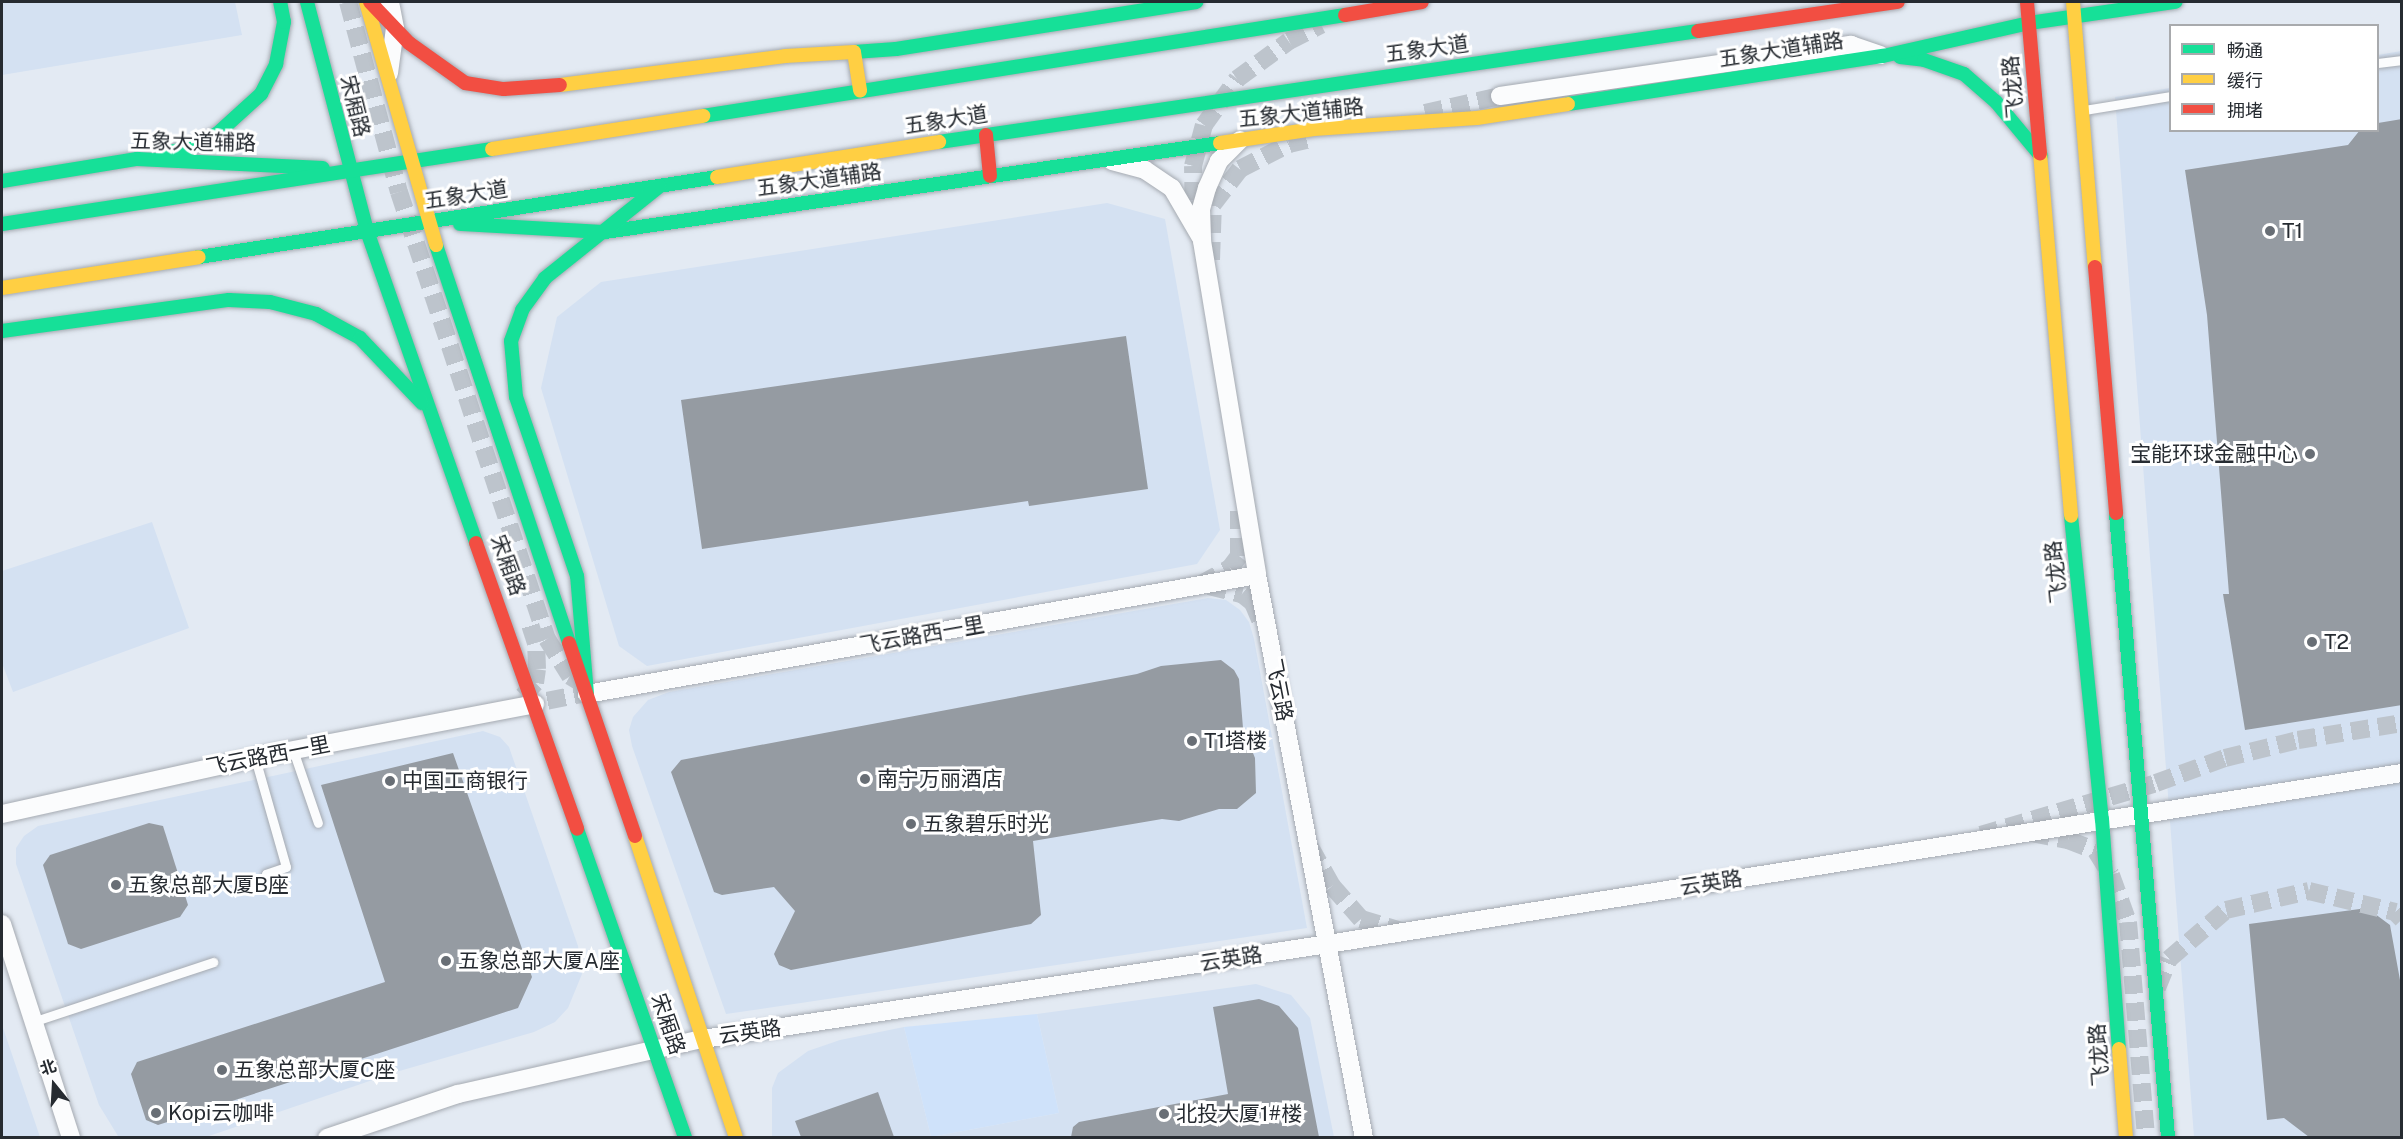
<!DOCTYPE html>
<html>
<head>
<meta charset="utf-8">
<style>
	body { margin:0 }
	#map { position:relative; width:2403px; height:1139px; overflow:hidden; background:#e3eaf3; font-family:"Public Sans","Noto Sans SC",sans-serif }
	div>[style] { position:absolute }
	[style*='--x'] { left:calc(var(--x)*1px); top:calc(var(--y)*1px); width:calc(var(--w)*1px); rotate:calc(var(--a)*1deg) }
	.built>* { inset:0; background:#d4e1f2 }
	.green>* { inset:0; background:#cfe2fa }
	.building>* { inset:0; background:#959ba2 }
	.street-tunnel>* { height:18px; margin-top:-9px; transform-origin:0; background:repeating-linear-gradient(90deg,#bdc4cc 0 18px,transparent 0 27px) }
	.roads { filter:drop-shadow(0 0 2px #a5aab1) drop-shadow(0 0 2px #a5aab1) }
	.lane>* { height:9px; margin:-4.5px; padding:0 4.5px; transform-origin:4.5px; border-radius:4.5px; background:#fbfcfd }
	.street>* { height:18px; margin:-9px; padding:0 9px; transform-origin:9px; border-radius:9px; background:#fbfcfd }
	.fast>* { height:14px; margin:-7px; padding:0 7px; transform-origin:7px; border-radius:7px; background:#16e098 }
	.slow>* { height:14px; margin:-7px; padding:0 7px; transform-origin:7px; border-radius:7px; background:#ffcf43 }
	.jam>* { height:14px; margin:-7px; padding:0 7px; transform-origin:7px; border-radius:7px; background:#f24e42 }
	.dots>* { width:16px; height:16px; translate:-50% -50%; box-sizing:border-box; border:3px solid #fff; border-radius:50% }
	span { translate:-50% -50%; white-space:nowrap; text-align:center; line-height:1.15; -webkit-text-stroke:6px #fff; paint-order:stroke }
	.street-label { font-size:21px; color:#262b31 }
	.poi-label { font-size:21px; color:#262b31 }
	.left { translate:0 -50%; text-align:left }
	.right { translate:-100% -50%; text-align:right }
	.frame { position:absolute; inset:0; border:3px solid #262b31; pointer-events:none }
	.legend { position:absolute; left:2169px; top:24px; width:210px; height:108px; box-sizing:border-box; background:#fff; border:2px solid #a8aaad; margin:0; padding:8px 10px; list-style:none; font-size:18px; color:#262b31 }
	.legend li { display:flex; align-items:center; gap:12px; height:30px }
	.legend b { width:30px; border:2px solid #a8aaad }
	.north { position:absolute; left:24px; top:1055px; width:60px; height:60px; -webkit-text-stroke:4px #fff; paint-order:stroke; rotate:342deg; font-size:16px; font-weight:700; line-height:24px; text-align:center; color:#262b31 }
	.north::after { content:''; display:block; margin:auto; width:21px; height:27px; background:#262b31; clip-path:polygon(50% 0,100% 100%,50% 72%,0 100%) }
</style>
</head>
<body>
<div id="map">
	<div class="built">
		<i style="clip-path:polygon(2px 2px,235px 2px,242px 35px,2px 75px)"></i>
		<i style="clip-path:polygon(2401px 51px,2401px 1137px,2194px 1137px,2115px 97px,2170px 88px,2170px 130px,2378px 130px,2378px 55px)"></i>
		<i style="clip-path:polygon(1107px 203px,1165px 219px,1220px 530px,1197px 564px,647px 666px,619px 646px,541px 388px,557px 317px,601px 282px)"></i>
		<i style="clip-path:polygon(152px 522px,189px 628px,13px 692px,2px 663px,2px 571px)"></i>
		<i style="clip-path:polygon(1208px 598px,1226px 600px,1240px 610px,1249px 622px,1254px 639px,1307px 928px,726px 1014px,632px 746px,629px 730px,633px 717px,648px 700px,669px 692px)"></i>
		<i style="clip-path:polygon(483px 731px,500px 737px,509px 747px,578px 946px,582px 974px,568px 1008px,555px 1022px,534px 1032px,396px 1072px,206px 1137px,118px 1136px,99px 1105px,16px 864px,16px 848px,24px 836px,38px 826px)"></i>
		<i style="clip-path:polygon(1256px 984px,1291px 995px,1310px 1018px,1334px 1137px,772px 1137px,772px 1088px,778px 1073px,808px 1051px,840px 1040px,904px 1027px,931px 1137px,1059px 1113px,1037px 1014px)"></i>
		<i style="clip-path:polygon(2px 1025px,40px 1137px,2px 1137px)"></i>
	</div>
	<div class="green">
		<i style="clip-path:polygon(1037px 1014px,1059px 1113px,931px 1137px,904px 1027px)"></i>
	</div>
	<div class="building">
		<i style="clip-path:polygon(2402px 119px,2402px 705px,2245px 730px,2223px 594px,2229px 594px,2207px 315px,2185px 170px,2348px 145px,2360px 130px,2378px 130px,2378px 123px)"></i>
		<i style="clip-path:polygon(1126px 336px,1148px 489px,1029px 506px,1028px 501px,702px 549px,681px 400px)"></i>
		<i style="clip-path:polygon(1221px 660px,1234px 670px,1239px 679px,1243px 728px,1255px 758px,1256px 793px,1237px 809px,1219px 809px,1179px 821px,1162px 819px,1033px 841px,1041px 915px,1031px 924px,791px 970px,779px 965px,774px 954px,795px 911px,774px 887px,722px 895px,714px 892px,671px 772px,681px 760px,1137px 674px,1161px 666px)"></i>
		<i style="clip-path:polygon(453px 753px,532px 977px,518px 1008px,158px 1125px,146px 1120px,131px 1074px,137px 1062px,385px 982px,321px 785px)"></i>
		<i style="clip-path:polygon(149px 823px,163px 826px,188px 905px,180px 917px,81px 949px,68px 944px,43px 865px,50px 855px)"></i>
		<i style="clip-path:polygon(2367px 908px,2390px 925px,2402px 991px,2402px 1137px,2309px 1137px,2284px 1118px,2267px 1120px,2249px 924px)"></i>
		<i style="clip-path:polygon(1259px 999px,1279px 1006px,1298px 1028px,1319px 1137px,1071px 1137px,1073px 1127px,1079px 1122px,1228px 1094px,1213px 1007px)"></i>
		<i style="clip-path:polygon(878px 1092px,894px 1137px,801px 1137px,795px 1121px)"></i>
	</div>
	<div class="street-tunnel">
		<i style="--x:348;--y:2;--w:197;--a:75"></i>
		<i style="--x:399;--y:192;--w:471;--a:71.7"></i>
		<i style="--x:547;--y:639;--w:44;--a:58.1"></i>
		<i style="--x:570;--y:676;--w:17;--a:31"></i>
		<i style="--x:1425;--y:113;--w:77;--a:-12.8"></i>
		<i style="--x:1194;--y:227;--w:61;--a:-90.9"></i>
		<i style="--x:1193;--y:166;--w:42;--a:-75"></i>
		<i style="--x:1204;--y:125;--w:57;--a:-54.3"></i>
		<i style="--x:1237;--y:79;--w:64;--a:-36.2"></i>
		<i style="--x:1289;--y:41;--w:36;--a:-27"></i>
		<i style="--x:1211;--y:260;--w:56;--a:-88"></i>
		<i style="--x:1213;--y:204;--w:44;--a:-52.4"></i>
		<i style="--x:1240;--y:169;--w:55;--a:-27"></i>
		<i style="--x:1289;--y:144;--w:22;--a:-13"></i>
		<i style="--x:1201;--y:584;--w:33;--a:-29"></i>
		<i style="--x:1230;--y:568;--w:15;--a:-53"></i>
		<i style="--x:1239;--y:556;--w:50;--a:-90"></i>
		<i style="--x:1209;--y:586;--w:34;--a:14"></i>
		<i style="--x:1242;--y:594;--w:14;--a:39"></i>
		<i style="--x:1253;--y:603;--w:26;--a:67"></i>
		<i style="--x:523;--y:696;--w:18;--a:-47"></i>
		<i style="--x:535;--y:683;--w:14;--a:-82"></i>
		<i style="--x:537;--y:669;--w:26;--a:-92"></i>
		<i style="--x:536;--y:643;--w:23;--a:-108"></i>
		<i style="--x:521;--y:706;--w:77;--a:-11.2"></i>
		<i style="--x:2032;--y:833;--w:37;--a:11"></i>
		<i style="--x:2068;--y:840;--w:30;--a:21"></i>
		<i style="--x:2096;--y:851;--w:28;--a:58"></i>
		<i style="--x:2111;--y:875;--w:50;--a:70.1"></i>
		<i style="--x:2128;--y:922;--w:217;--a:85.2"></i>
		<i style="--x:1981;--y:835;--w:183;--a:-16.5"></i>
		<i style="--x:2156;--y:783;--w:73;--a:-19.9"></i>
		<i style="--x:2225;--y:758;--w:75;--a:-13.9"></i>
		<i style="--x:2298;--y:740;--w:105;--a:-9.3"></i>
		<i style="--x:1310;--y:847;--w:45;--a:60.6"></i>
		<i style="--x:1332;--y:886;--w:44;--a:48.7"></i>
		<i style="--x:1361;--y:919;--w:46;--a:16.5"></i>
		<i style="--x:2157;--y:988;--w:31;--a:-68"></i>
		<i style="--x:2169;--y:959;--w:75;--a:-40.7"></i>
		<i style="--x:2226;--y:910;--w:85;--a:-12.9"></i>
		<i style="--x:2309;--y:891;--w:89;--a:13.7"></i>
		<i style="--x:2395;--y:912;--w:10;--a:45"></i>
	</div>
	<div class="roads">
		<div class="lane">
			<i style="--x:2378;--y:63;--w:24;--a:-7"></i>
			<i style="--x:2084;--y:110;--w:87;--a:-9.2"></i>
			<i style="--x:293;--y:750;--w:77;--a:71.1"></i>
			<i style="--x:255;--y:758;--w:113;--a:74.1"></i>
			<i style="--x:286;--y:867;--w:21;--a:161"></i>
			<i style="--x:266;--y:874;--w:6;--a:72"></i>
			<i style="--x:32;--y:1022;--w:191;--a:-18.3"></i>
		</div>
		<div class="street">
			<i style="--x:389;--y:73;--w:45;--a:-82.4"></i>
			<i style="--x:395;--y:28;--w:26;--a:-101"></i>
			<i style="--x:1500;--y:96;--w:355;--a:-8.3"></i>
			<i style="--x:1851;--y:45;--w:31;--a:19"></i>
			<i style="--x:1240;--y:140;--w:30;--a:135"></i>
			<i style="--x:1219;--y:161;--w:30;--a:114"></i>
			<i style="--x:1207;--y:188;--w:22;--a:106"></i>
			<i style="--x:1201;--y:209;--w:32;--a:88"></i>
			<i style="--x:1202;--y:241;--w:338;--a:80.6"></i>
			<i style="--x:1257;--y:575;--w:573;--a:79.24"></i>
			<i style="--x:1112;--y:161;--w:34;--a:15"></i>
			<i style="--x:1145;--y:170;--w:32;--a:34"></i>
			<i style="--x:1172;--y:188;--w:56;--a:59.7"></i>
			<i style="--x:587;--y:694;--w:680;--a:-10.07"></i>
			<i style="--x:2;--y:814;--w:272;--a:-12.5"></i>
			<i style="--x:268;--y:755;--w:272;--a:-10.8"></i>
			<i style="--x:2;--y:924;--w:225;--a:72.1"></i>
			<i style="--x:327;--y:1138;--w:138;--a:-18.6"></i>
			<i style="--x:458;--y:1094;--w:251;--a:-12.7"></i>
			<i style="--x:703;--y:1039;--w:632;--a:-8.64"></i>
			<i style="--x:1328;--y:944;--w:1088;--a:-9.05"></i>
		</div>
		<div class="fast">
			<i style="--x:307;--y:2;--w:237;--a:75.3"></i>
			<i style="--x:367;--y:231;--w:330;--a:70.7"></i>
			<i style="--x:854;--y:52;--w:42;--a:-4.1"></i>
			<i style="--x:896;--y:49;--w:304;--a:-8.9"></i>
			<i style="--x:1900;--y:57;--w:24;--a:7"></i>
			<i style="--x:1924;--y:60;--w:42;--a:19.3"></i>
			<i style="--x:1964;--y:74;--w:43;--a:41.2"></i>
			<i style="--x:1996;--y:102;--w:70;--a:50.2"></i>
			<i style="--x:1568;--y:104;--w:319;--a:-8.7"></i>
			<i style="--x:1883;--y:56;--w:150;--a:-12.7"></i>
			<i style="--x:2029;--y:23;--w:148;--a:-8.2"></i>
			<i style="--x:703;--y:116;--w:650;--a:-8.94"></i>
			<i style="--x:939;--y:142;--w:767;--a:-8.32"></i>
			<i style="--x:164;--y:153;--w:25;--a:-11"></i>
			<i style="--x:189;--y:148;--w:33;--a:-27"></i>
			<i style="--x:218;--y:133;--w:58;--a:-42.2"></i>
			<i style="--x:261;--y:94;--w:34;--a:-63"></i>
			<i style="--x:276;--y:64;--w:43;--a:-79.2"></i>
			<i style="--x:284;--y:22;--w:20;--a:-101"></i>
			<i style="--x:2;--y:181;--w:137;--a:-9.3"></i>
			<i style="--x:137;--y:159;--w:186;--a:2.8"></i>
			<i style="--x:2;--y:224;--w:496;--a:-8.7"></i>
			<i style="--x:460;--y:224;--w:145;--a:3.2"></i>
			<i style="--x:605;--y:232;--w:621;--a:-8.23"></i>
			<i style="--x:436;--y:245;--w:420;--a:71.5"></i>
			<i style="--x:199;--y:257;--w:524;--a:-8.78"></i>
			<i style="--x:229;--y:300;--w:41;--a:2.8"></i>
			<i style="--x:270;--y:302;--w:48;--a:14.6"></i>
			<i style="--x:316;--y:314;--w:50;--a:28.6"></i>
			<i style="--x:360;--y:338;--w:90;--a:46.4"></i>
			<i style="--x:2;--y:331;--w:229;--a:-7.8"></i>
			<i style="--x:2116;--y:513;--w:627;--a:85.24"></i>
			<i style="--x:2071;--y:516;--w:305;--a:84.2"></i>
			<i style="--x:2102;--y:819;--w:231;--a:85.8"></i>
			<i style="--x:587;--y:694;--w:118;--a:-94.8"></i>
			<i style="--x:577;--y:576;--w:189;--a:-108.8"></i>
			<i style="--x:516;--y:397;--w:56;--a:-95.1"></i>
			<i style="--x:511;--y:341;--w:33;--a:-70"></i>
			<i style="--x:522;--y:310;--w:39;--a:-54"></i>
			<i style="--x:545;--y:278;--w:147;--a:-38.7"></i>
			<i style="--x:577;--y:829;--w:327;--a:70.7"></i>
		</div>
		<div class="slow">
			<i style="--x:366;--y:2;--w:253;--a:73.9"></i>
			<i style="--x:2073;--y:2;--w:266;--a:85.3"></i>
			<i style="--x:560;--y:85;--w:227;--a:-7.3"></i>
			<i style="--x:785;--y:56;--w:69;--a:-3.3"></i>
			<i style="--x:854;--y:52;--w:39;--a:81"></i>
			<i style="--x:1220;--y:143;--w:95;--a:-8.5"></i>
			<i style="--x:1314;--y:129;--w:163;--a:-3.9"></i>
			<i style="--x:1477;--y:118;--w:92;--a:-8.7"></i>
			<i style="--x:492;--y:149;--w:214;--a:-8.9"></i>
			<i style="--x:2040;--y:153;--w:364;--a:85.1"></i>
			<i style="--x:717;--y:177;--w:225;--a:-9"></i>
			<i style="--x:2;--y:288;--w:199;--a:-8.9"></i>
			<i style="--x:635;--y:836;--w:318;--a:71.5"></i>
			<i style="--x:2119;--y:1049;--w:89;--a:85.5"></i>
		</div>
		<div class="jam">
			<i style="--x:370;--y:2;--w:57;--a:46.4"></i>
			<i style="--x:409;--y:43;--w:69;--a:35.5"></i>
			<i style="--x:465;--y:83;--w:39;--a:9"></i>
			<i style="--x:504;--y:89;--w:56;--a:-4.1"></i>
			<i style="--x:2027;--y:2;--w:152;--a:85.1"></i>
			<i style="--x:1345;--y:15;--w:78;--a:-9.6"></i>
			<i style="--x:1698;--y:31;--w:202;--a:-8.3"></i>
			<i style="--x:986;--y:135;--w:41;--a:84.4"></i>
			<i style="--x:2095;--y:267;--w:247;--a:85.1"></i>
			<i style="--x:476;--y:543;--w:303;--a:70.5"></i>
			<i style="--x:569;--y:643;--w:204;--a:71.1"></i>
		</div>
	</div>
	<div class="dots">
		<i style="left:2270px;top:231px;background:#686e75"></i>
		<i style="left:2310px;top:454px;background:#686e75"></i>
		<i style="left:2312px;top:642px;background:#686e75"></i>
		<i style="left:1192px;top:741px;background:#686e75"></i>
		<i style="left:865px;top:779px;background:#686e75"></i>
		<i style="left:390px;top:781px;background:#686e75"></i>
		<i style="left:911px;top:824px;background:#686e75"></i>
		<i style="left:116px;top:885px;background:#686e75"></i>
		<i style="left:446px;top:961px;background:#686e75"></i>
		<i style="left:222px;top:1070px;background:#686e75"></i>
		<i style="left:156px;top:1113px;background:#686e75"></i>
		<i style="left:1164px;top:1114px;background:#686e75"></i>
	</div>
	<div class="street-label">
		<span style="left:1427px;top:49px;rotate:-8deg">五象大道</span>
		<span style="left:1781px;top:50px;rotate:-9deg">五象大道辅路</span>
		<span style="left:2013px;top:87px;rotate:-95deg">飞龙路</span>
		<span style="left:355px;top:106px;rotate:76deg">宋厢路</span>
		<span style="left:1301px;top:113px;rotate:-6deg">五象大道辅路</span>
		<span style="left:946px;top:120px;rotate:-9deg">五象大道</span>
		<span style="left:193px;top:142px;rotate:1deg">五象大道辅路</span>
		<span style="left:819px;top:180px;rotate:-8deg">五象大道辅路</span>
		<span style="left:466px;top:195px;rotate:-9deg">五象大道</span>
		<span style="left:508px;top:565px;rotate:70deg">宋厢路</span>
		<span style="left:2056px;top:572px;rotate:-96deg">飞龙路</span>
		<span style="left:922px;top:635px;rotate:-10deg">飞云路西一里</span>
		<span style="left:1279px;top:690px;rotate:79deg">飞云路</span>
		<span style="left:268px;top:756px;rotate:-11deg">飞云路西一里</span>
		<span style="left:1711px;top:883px;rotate:-9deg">云英路</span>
		<span style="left:1231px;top:959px;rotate:-9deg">云英路</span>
		<span style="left:668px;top:1024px;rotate:71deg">宋厢路</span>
		<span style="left:750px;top:1032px;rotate:-8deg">云英路</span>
		<span style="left:2099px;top:1055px;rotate:-94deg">飞龙路</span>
	</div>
	<div class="poi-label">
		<span class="left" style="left:2282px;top:231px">T1</span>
		<span class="right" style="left:2298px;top:454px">宝能环球金融中心</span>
		<span class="left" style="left:2324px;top:642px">T2</span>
		<span class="left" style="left:1204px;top:741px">T1塔楼</span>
		<span class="left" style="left:877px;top:779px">南宁万丽酒店</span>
		<span class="left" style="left:402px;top:781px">中国工商银行</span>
		<span class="left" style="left:923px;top:824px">五象碧乐时光</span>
		<span class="left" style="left:128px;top:885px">五象总部大厦B座</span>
		<span class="left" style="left:458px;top:961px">五象总部大厦A座</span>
		<span class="left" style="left:234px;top:1070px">五象总部大厦C座</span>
		<span class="left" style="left:168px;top:1113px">Kopi云咖啡</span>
		<span class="left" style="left:1176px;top:1114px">北投大厦1#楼</span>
	</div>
	<div class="frame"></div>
	<ul class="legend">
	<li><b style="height:8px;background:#16e098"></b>畅通</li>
	<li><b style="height:8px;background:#ffcf43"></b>缓行</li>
	<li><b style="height:8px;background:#f24e42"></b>拥堵</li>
	</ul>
	<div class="north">北</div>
</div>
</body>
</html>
